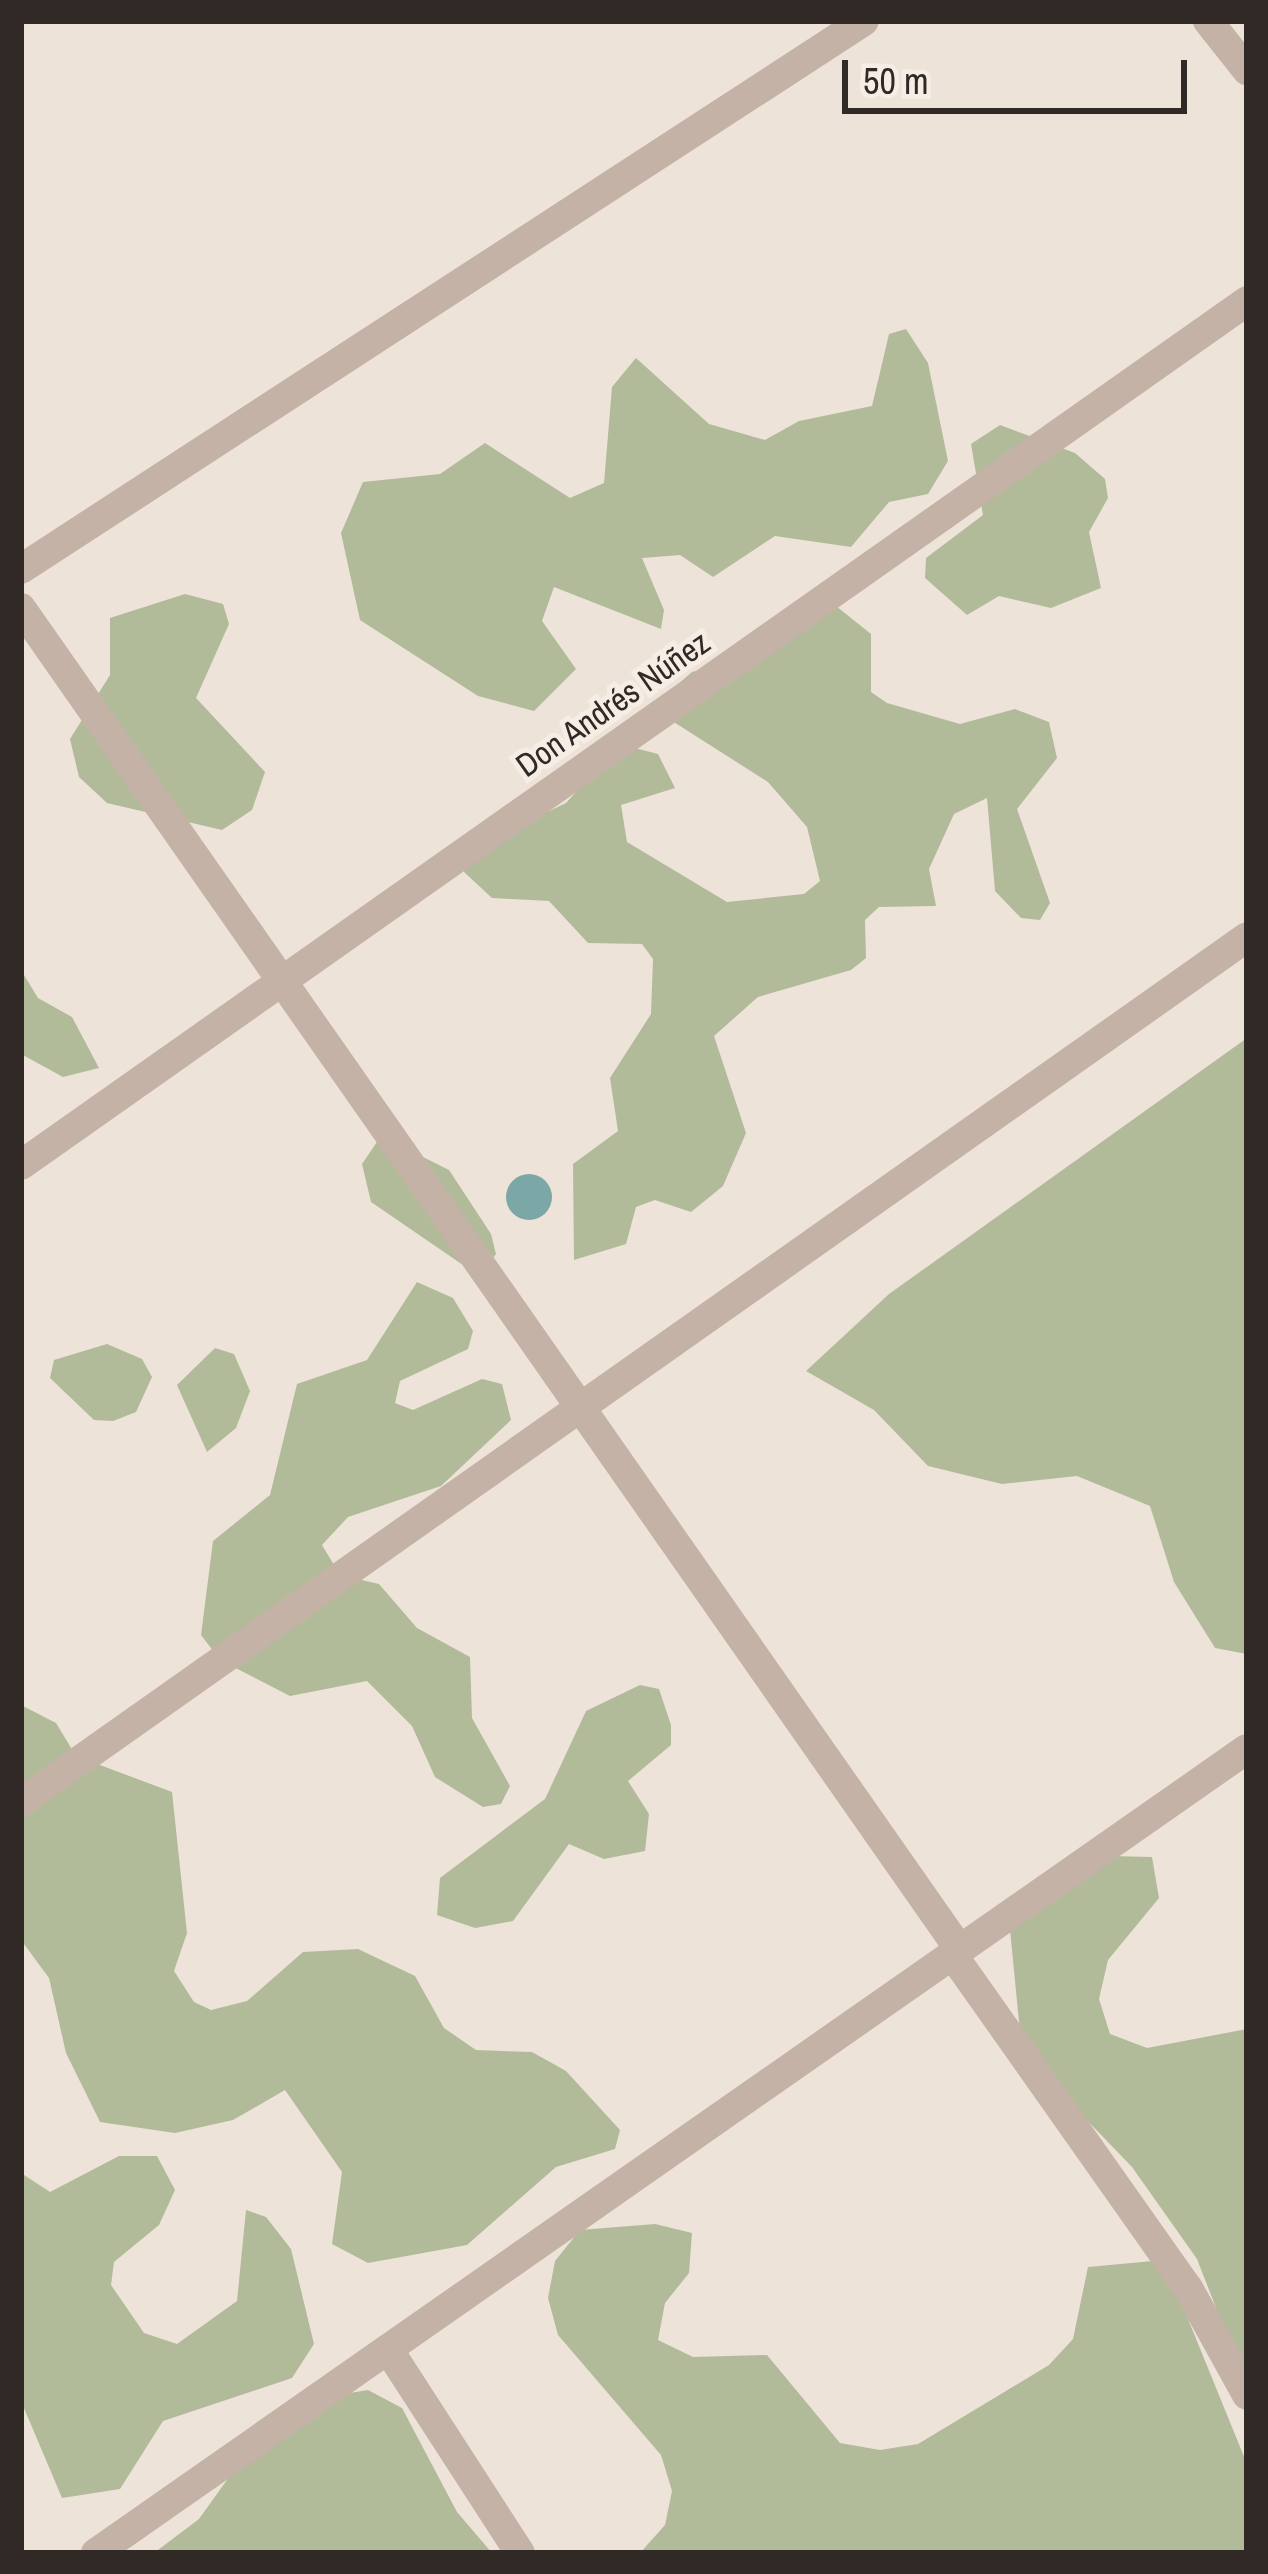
<!DOCTYPE html>
<html>
<head>
<meta charset="utf-8">
<style>
	body { margin:0 }
	#map { position:relative; width:1268px; height:2574px; overflow:hidden; background:#eee3d8; font-family:"Archivo Narrow",sans-serif }
	div>[style] { position:absolute }
	[style*='--x'] { left:calc(var(--x)*1px); top:calc(var(--y)*1px); width:calc(var(--w)*1px); rotate:calc(var(--a)*1deg) }
	.green>* { inset:0; background:#b1bb9a }
	.water>* { inset:0; background:#7ba7a7 }
	.round { border-radius:50% }
	.street>* { height:30px; margin:-15px; padding:0 15px; transform-origin:15px; border-radius:15px; background:#c4b2a6 }
	span { translate:-50% -50%; white-space:nowrap; text-align:center; line-height:1.15; -webkit-text-stroke:10px #f6ede4; paint-order:stroke }
	.street-label { font-size:33px; color:#312926 }
	.frame { position:absolute; inset:0; border:24px solid #312926; pointer-events:none }
	.scale { position:absolute; left:842px; top:60px; width:345px; height:54px; box-sizing:border-box; border:6px solid #312926; border-top:0; padding-left:15px; font-size:36px; line-height:42px; white-space:nowrap; color:#312926; -webkit-text-stroke:9px #f6ede4; paint-order:stroke }
</style>
</head>
<body>
<div id="map">
	<div class="green">
		<i style="clip-path:polygon(906px 329px,928px 363px,948px 461px,928px 494px,889px 502px,851px 547px,775px 536px,713px 577px,680px 555px,642px 558px,664px 610px,661px 629px,554px 587px,542px 621px,576px 669px,534px 711px,478px 696px,360px 620px,341px 533px,363px 482px,440px 474px,485px 443px,570px 498px,604px 483px,612px 387px,636px 358px,709px 424px,765px 440px,799px 421px,872px 406px,889px 334px)"></i>
		<i style="clip-path:polygon(1000px 425px,1075px 453px,1105px 479px,1108px 498px,1089px 532px,1101px 588px,1051px 608px,999px 596px,967px 615px,925px 578px,926px 558px,983px 515px,971px 444px)"></i>
		<i style="clip-path:polygon(185px 594px,223px 604px,229px 624px,196px 698px,265px 772px,252px 810px,222px 830px,107px 803px,79px 777px,70px 739px,110px 675px,110px 618px)"></i>
		<i style="clip-path:polygon(826px 598px,871px 634px,871px 692px,887px 703px,960px 724px,1015px 709px,1049px 722px,1057px 758px,1017px 809px,1050px 903px,1040px 920px,1021px 918px,995px 891px,987px 798px,954px 814px,929px 869px,936px 906px,879px 907px,865px 920px,866px 958px,851px 970px,758px 997px,714px 1036px,746px 1133px,723px 1186px,691px 1212px,655px 1200px,636px 1207px,626px 1244px,574px 1260px,573px 1164px,618px 1131px,610px 1078px,651px 1014px,653px 959px,642px 944px,588px 943px,549px 901px,492px 898px,464px 872px,464px 852px,566px 803px,619px 744px,658px 754px,675px 788px,621px 805px,627px 842px,727px 902px,804px 894px,820px 881px,807px 827px,768px 782px,669px 719px,676px 686px,692px 672px,731px 662px)"></i>
		<i style="clip-path:polygon(21px 970px,38px 998px,72px 1017px,99px 1068px,63px 1077px,21px 1054px)"></i>
		<i style="clip-path:polygon(1247px 1038px,1247px 1654px,1215px 1648px,1174px 1582px,1150px 1506px,1077px 1476px,1002px 1484px,928px 1466px,874px 1410px,806px 1371px,889px 1294px)"></i>
		<i style="clip-path:polygon(381px 1136px,449px 1170px,491px 1234px,496px 1254px,479px 1276px,371px 1202px,362px 1164px)"></i>
		<i style="clip-path:polygon(417px 1282px,453px 1298px,473px 1331px,468px 1349px,400px 1381px,395px 1403px,413px 1410px,482px 1379px,502px 1384px,511px 1420px,441px 1486px,348px 1517px,322px 1545px,340px 1575px,379px 1584px,417px 1628px,470px 1657px,472px 1718px,510px 1786px,501px 1804px,483px 1807px,435px 1777px,412px 1726px,367px 1681px,290px 1696px,220px 1660px,201px 1635px,213px 1541px,270px 1495px,297px 1384px,367px 1360px)"></i>
		<i style="clip-path:polygon(107px 1344px,142px 1359px,152px 1377px,136px 1412px,113px 1421px,94px 1420px,50px 1378px,54px 1360px)"></i>
		<i style="clip-path:polygon(215px 1348px,234px 1354px,250px 1391px,236px 1428px,207px 1452px,177px 1385px)"></i>
		<i style="clip-path:polygon(640px 1685px,659px 1689px,671px 1725px,671px 1745px,628px 1781px,649px 1814px,645px 1851px,604px 1859px,569px 1844px,513px 1921px,475px 1928px,437px 1915px,440px 1878px,545px 1799px,586px 1711px)"></i>
		<i style="clip-path:polygon(21px 1705px,56px 1723px,76px 1756px,172px 1792px,187px 1933px,174px 1971px,194px 2002px,211px 2010px,247px 2001px,303px 1952px,358px 1949px,415px 1976px,444px 2028px,476px 2050px,532px 2052px,566px 2071px,620px 2130px,615px 2149px,556px 2167px,467px 2245px,368px 2263px,332px 2244px,342px 2172px,285px 2090px,233px 2120px,175px 2133px,100px 2122px,66px 2053px,49px 1978px,21px 1940px)"></i>
		<i style="clip-path:polygon(1111px 1856px,1152px 1857px,1159px 1898px,1108px 1960px,1099px 1999px,1110px 2034px,1147px 2048px,1247px 2029px,1247px 2388px,1197px 2259px,1132px 2167px,1029px 2060px,1019px 2022px,1008px 1909px)"></i>
		<i style="clip-path:polygon(119px 2156px,157px 2156px,175px 2190px,159px 2225px,114px 2262px,111px 2285px,144px 2333px,177px 2344px,237px 2301px,246px 2210px,266px 2217px,291px 2249px,314px 2344px,292px 2378px,163px 2421px,120px 2489px,62px 2498px,21px 2401px,21px 2173px,50px 2192px)"></i>
		<i style="clip-path:polygon(655px 2224px,692px 2233px,689px 2273px,665px 2303px,658px 2340px,693px 2357px,767px 2355px,840px 2443px,880px 2450px,918px 2444px,1049px 2365px,1073px 2339px,1088px 2267px,1164px 2260px,1247px 2464px,1247px 2553px,640px 2553px,665px 2525px,672px 2491px,661px 2455px,558px 2335px,548px 2298px,555px 2261px,580px 2230px)"></i>
		<i style="clip-path:polygon(368px 2390px,402px 2408px,457px 2512px,492px 2553px,154px 2553px,199px 2519px,242px 2459px,331px 2396px)"></i>
	</div>
	<div class="water">
		<i class="round" style="left:506px;top:1174px;width:46px;height:46px"></i>
	</div>
	<div class="street">
		<i style="--x:1208;--y:21;--w:63;--a:51.5"></i>
		<i style="--x:21;--y:569;--w:1005;--a:-33.03"></i>
		<i style="--x:21;--y:608;--w:1638;--a:55.02"></i>
		<i style="--x:21;--y:1165;--w:1500;--a:-35.17"></i>
		<i style="--x:21;--y:1802;--w:1500;--a:-35.2"></i>
		<i style="--x:952;--y:1954;--w:409;--a:54.8"></i>
		<i style="--x:1188;--y:2288;--w:122;--a:61.1"></i>
		<i style="--x:388;--y:2349;--w:243;--a:57.1"></i>
		<i style="--x:96;--y:2553;--w:1404;--a:-34.94"></i>
	</div>
	<div class="street-label">
		<span style="left:613px;top:704px;rotate:-35deg">Don Andrés Núñez</span>
	</div>
	<div class="frame"></div>
	<div class="scale">50 m</div>
</div>
</body>
</html>
